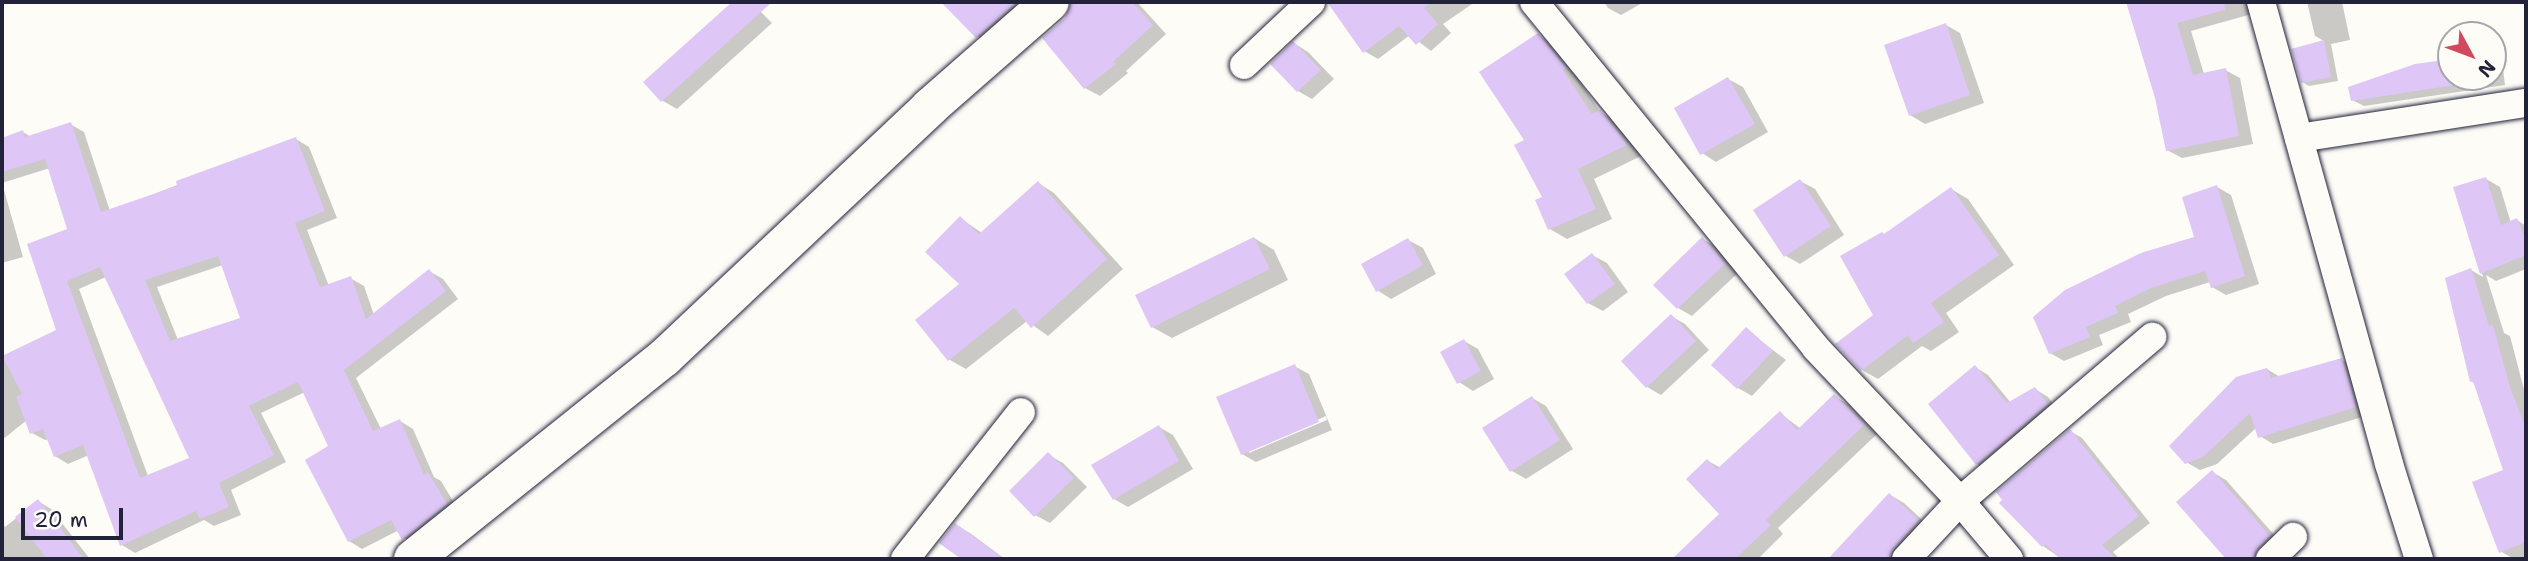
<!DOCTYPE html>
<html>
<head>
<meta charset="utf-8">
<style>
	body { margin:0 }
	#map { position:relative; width:2528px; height:561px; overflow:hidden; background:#fdfcf7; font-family:"Shantell Sans",sans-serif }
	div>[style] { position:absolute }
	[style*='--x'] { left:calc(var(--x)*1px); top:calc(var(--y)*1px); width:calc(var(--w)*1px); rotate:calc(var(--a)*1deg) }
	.shadow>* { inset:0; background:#0003 }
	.building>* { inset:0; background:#dec6f6 }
	.roads { filter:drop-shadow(0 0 2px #22223b) drop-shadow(0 0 2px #22223b) }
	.street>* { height:28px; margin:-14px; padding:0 14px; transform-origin:14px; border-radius:14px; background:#fdfcf7 }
	.secondary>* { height:38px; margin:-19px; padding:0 19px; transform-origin:19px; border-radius:19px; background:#fdfcf7 }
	span { translate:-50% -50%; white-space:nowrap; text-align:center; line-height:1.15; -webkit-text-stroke:5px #fdfcf7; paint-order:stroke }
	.frame { position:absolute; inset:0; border:4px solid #22223b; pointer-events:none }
	.north { position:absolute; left:2437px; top:21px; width:70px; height:70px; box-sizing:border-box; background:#fdfcf7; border:2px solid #a5a5ac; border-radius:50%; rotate:131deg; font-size:19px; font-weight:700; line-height:28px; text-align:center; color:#22223b }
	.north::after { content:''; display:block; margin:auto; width:24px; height:32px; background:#d1495b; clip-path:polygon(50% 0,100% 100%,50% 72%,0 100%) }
	.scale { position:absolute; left:21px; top:508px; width:102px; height:32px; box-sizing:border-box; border:4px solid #22223b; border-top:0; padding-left:9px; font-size:21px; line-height:24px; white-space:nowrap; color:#22223b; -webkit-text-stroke:5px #fdfcf7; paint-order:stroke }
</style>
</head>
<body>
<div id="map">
	<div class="shadow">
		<i style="clip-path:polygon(734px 2px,751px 2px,772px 23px,677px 109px,663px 101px,646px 82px)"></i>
		<i style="clip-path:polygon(944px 2px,1040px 2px,991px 45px,977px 36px)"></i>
		<i style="clip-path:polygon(1089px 2px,1137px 2px,1166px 34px,1126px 71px,1128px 73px,1100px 96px,1085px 88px,1045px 38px)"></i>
		<i style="clip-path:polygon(1329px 2px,1475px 2px,1443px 24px,1451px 33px,1431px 51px,1410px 35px,1378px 59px,1364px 51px)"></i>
		<i style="clip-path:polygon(1604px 2px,1644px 2px,1621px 15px,1608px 8px)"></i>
		<i style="clip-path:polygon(2128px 2px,2262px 2px,2259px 12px,2191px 31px,2204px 74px,2225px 70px,2240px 78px,2253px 144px,2182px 158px,2167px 150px,2157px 98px)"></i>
		<i style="clip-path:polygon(2307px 2px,2342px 2px,2350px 40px,2331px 44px,2338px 81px,2309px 86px,2302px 82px,2293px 50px,2324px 41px,2315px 36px)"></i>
		<i style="clip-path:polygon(1946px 25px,1960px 33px,1984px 103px,1925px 124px,1910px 115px)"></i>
		<i style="clip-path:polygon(1538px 35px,1555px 45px,1582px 78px,1579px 80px,1600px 112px,1618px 122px,1643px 155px,1594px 179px,1612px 219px,1567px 239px,1550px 229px,1545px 198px,1526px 140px)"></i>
		<i style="clip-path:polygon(1294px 43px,1308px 52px,1334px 79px,1312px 99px,1298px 91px)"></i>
		<i style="clip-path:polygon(2493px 56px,2502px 61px,2505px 85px,2364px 106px,2352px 100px,2451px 60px,2451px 77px,2493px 77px)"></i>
		<i style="clip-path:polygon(1728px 79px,1743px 87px,1768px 132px,1716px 162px,1702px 153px)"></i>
		<i style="clip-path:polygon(evenodd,70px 124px,84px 132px,110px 211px,296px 139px,309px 147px,337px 218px,307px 230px,329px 286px,350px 278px,364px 286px,374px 315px,429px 271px,443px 279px,458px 299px,356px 378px,381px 429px,400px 421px,413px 429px,434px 477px,441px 481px,459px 511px,417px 546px,404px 538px,399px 530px,362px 549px,349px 541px,331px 447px,305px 392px,261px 413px,286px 462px,231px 490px,241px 515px,214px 526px,204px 520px,135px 553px,122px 545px,89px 455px,68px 464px,55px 456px,49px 439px,45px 440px,32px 433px,27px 420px,2px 440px,2px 359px,58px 331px,69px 230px,50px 168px,2px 183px,23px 257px,2px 263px,2px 139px,23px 132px,31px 137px,70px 124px,223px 265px,242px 320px,178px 340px,157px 287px,223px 265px,70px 124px,106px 277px,192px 459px,148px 476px,79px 289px,106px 277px)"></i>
		<i style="clip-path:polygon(2486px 179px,2500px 187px,2511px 223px,2517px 220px,2526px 226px,2526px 269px,2496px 281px,2486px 275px,2504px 333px,2510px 336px,2526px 397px,2526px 557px,2521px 559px,2514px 559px,2500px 551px,2505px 471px,2476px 384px,2471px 381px,2471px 270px,2483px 277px,2455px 188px)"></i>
		<i style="clip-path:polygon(1800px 181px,1815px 189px,1844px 235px,1800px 264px,1786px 256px)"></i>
		<i style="clip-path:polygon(1038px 183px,1054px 193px,1123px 269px,1048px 336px,1027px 321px,966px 369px,950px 360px,917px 320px,961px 285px,960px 218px,982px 233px)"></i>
		<i style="clip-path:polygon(2217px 187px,2231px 195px,2259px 284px,2226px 295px,2212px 287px,2210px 282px,2166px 296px,2128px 314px,2131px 322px,2099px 335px,2103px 345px,2064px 361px,2050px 353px,2197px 238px)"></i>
		<i style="clip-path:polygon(1951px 189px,1968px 199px,2014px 265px,1946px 313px,1959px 332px,1931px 351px,1922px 346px,1878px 379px,1862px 370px,1875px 315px,1885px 236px)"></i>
		<i style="clip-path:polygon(1254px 238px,1274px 250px,1288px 280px,1172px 338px,1152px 327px)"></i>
		<i style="clip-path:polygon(1702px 239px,1717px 247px,1738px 273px,1692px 316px,1678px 308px)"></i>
		<i style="clip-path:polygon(1408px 240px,1423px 248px,1436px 274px,1391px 299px,1377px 290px)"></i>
		<i style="clip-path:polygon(1592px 255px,1607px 263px,1628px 292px,1603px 311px,1588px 303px)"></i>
		<i style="clip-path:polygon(1671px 316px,1685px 324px,1709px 350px,1661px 395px,1647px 387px)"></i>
		<i style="clip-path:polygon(1747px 330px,1786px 360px,1752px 396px,1738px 388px,1714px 365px)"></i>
		<i style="clip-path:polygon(1464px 341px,1478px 349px,1494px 379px,1473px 391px,1459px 382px)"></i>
		<i style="clip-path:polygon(2342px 360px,2356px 368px,2369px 415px,2273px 444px,2260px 436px,2257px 427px,2217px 464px,2200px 470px,2186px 462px,2267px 369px,2280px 377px)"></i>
		<i style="clip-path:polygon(evenodd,1294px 366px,1309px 374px,1332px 430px,1256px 462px,1242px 454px,1294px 366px,1326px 416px,1327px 420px,1249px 453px,1249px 450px,1326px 416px)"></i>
		<i style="clip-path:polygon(1975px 367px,1988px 375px,2011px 403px,2035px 389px,2048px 397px,2060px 412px,1991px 472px,1977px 464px,1930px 405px)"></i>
		<i style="clip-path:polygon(1834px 396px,1848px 404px,1877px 434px,1778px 528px,1783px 534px,1758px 559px,1696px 559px,1686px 548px,1722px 514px,1708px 461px,1721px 468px,1780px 413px,1801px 429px)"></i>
		<i style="clip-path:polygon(1532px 398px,1546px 406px,1573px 449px,1526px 479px,1512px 471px,1484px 428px)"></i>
		<i style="clip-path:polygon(1159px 427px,1173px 435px,1193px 469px,1128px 507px,1114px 499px)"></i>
		<i style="clip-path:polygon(2070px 431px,2082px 438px,2150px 523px,2113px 552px,2120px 559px,2062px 559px,2043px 546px)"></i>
		<i style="clip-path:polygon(1049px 455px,1063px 463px,1087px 487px,1050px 523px,1035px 515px)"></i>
		<i style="clip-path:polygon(2212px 472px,2226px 480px,2283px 545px,2271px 559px,2228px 559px,2178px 502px)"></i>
		<i style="clip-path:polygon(1890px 495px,1904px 503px,1932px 529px,1906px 559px,1830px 559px)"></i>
		<i style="clip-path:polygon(38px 501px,51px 509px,90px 559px,2px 559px,2px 521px,5px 527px)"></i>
		<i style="clip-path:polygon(955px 525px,970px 533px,1005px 559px,964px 559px,941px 543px)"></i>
	</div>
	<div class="building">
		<i style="clip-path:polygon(732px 2px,772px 2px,661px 102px,643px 82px)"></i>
		<i style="clip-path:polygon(941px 2px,1017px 2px,976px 38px)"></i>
		<i style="clip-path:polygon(1071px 2px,1132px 2px,1153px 25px,1113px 62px,1116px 64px,1084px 89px,1042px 38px,1065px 18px)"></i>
		<i style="clip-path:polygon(1327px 2px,1432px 2px,1424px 8px,1438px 24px,1416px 45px,1399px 26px,1363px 53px)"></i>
		<i style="clip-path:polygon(2126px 2px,2224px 2px,2225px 10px,2177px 23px,2193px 75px,2226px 68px,2239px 136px,2166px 151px,2155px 98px)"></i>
		<i style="clip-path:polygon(1946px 23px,1970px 95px,1909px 116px,1884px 45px)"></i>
		<i style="clip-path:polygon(1538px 33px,1566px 68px,1563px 70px,1592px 114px,1600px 110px,1627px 145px,1578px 169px,1596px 209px,1548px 230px,1535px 200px,1542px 197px,1514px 145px,1524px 140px,1479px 72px)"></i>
		<i style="clip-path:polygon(2324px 40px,2331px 77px,2301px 83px,2291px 49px)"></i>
		<i style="clip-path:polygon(1293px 41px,1321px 70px,1297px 92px,1270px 64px)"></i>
		<i style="clip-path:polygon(2451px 59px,2451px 77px,2493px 77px,2493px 69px,2494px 79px,2351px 101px,2348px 87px,2415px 64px)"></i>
		<i style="clip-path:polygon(1728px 77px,1755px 124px,1700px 155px,1674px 108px)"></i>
		<i style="clip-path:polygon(evenodd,71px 122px,101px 212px,177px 186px,176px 181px,296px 137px,325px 211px,295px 223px,320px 287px,351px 276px,366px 319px,429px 269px,446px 291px,344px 370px,373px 431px,400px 419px,424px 475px,428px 472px,447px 504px,402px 540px,391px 520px,348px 542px,305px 460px,328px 446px,298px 382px,249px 406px,274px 455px,219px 483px,229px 507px,200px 519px,196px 511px,120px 546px,83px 445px,54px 457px,43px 429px,30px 434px,16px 397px,22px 394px,2px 356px,56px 330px,27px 244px,67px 229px,45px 159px,2px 172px,2px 138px,23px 130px,25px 137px,71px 122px,218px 256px,240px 318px,170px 341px,145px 280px,218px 256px,71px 122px,100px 267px,189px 458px,140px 478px,67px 281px,100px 267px)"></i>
		<i style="clip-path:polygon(2486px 177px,2501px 225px,2517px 218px,2526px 240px,2526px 255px,2480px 274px,2453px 187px)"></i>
		<i style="clip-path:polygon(1800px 179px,1831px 226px,1784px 257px,1753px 210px)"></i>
		<i style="clip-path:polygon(1038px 181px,1107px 259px,1031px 328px,1014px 308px,948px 361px,915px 320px,959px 284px,925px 252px,960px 216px,979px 234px)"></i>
		<i style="clip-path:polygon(2217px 185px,2245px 276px,2211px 288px,2205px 271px,2151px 288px,2115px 306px,2118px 313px,2086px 327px,2090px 337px,2049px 354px,2033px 317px,2065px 290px,2141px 253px,2194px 237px,2182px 197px)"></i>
		<i style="clip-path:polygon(1951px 187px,1999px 255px,1931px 303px,1944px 322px,1913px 343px,1908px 335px,1861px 371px,1835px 344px,1873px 315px,1840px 256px,1882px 232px,1884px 234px)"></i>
		<i style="clip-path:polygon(1254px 237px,1270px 269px,1151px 328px,1135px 295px)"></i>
		<i style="clip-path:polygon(1702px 237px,1725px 264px,1677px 309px,1653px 285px)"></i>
		<i style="clip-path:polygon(1408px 238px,1423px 265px,1376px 292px,1361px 264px)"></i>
		<i style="clip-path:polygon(1592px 253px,1615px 284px,1587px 304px,1564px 274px)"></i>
		<i style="clip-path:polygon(2471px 268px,2489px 326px,2493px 325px,2510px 387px,2526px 429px,2526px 542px,2499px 553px,2472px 482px,2503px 470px,2473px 381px,2470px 382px,2445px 278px)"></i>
		<i style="clip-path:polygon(1671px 314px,1696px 341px,1646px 388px,1621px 361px)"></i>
		<i style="clip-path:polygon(1746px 327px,1773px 351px,1737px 389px,1711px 365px)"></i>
		<i style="clip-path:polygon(1464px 339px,1481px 371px,1457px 384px,1440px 352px)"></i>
		<i style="clip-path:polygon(2342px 358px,2356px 407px,2258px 438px,2250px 413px,2203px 457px,2185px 464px,2169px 446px,2236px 377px,2267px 368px,2271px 378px)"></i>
		<i style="clip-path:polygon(1295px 364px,1319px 422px,1241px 455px,1216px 397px)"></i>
		<i style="clip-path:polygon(1975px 365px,2007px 403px,2035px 387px,2048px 404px,1976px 465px,1928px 404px)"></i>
		<i style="clip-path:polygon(1834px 394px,1864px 425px,1766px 520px,1771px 525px,1735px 559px,1672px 559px,1719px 514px,1686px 479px,1707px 459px,1717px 469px,1780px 411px,1797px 430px)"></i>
		<i style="clip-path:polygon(1532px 396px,1560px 440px,1510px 472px,1482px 428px)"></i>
		<i style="clip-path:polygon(1159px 425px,1179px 461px,1113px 500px,1091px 465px)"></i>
		<i style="clip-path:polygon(2070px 429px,2139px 516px,2102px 545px,2116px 559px,2060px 559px,2045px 544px,2042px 547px,1999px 503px,2002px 500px,1996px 492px)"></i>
		<i style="clip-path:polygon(1048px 452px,1074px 478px,1034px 517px,1009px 491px)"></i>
		<i style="clip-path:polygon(2212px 470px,2270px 536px,2258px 548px,2254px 559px,2226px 559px,2176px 502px)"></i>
		<i style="clip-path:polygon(1889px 493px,1919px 520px,1894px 548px,1890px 559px,1828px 559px)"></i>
		<i style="clip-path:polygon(38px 499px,84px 559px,47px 559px,15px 517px)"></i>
		<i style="clip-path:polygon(955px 523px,1005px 559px,961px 559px,939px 543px)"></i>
	</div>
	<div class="roads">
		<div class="street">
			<i style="--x:1534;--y:2;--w:446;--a:50.8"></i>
			<i style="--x:1816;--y:348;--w:210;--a:46.7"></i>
			<i style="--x:1960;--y:501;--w:76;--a:49.8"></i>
			<i style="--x:2261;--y:2;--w:479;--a:74.5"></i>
			<i style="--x:2389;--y:464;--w:100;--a:72.5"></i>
			<i style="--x:1244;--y:65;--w:92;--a:-43.2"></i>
			<i style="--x:2299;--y:138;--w:230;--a:-8.8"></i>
			<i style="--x:905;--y:559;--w:187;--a:-51.7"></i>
			<i style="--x:1906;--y:559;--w:79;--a:-47"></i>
			<i style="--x:1960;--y:501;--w:253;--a:-40.5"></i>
			<i style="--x:2270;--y:559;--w:32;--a:-44"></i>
		</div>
		<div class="secondary">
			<i style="--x:413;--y:559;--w:322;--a:-38.7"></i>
			<i style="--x:664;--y:358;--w:366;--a:-43.3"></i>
			<i style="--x:930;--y:107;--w:159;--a:-41.2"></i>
		</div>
	</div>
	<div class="frame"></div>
	<div class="north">N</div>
	<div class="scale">20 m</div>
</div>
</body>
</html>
